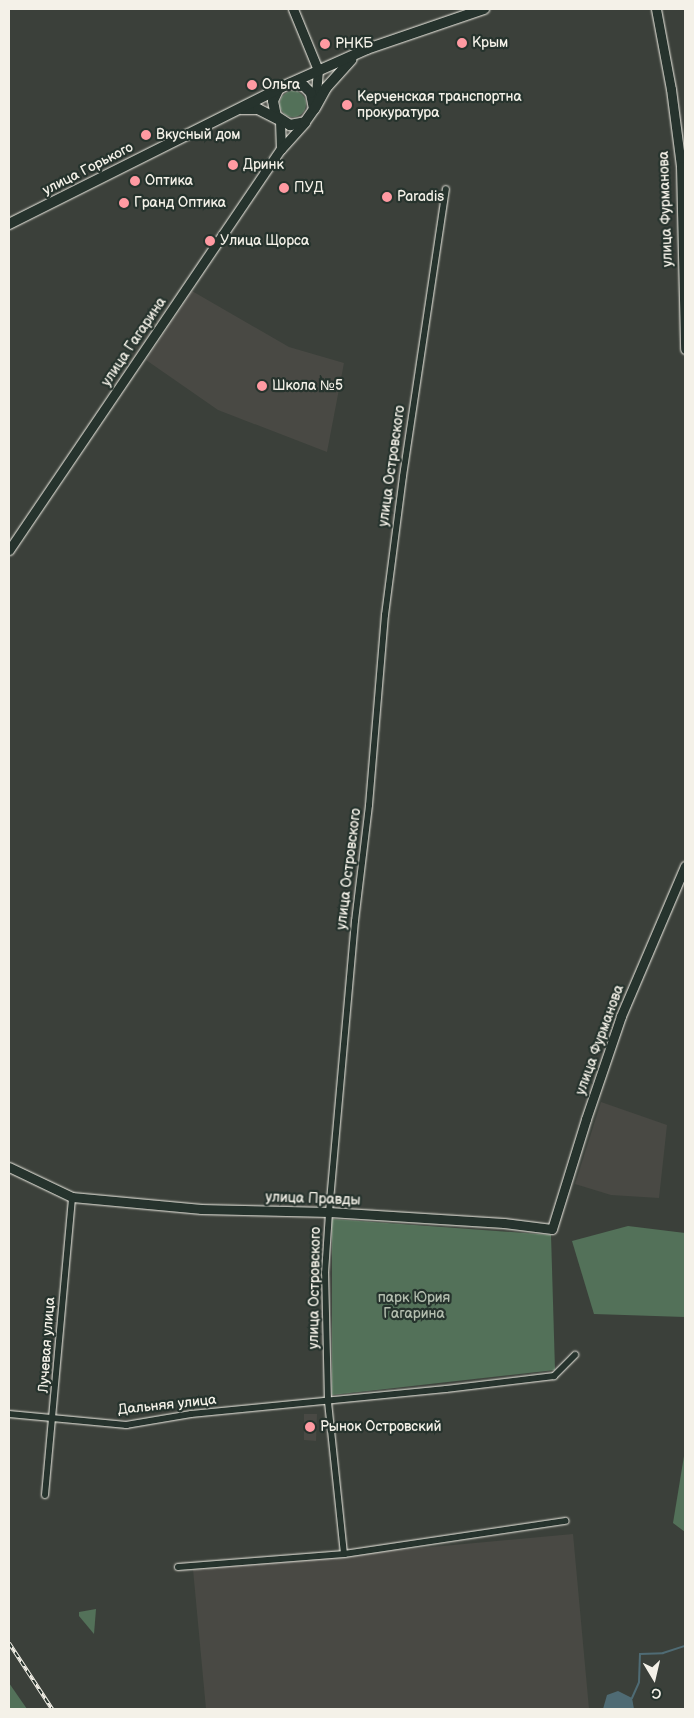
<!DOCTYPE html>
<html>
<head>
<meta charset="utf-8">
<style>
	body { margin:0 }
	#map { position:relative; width:694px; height:1718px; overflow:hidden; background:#3b403a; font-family:"Balsamiq Sans",sans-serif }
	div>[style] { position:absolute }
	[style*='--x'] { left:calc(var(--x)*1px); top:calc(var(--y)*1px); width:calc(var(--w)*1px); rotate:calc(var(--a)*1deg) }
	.built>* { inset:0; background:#494944 }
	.green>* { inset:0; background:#537159 }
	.round { border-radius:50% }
	.water>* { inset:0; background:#4f6b74 }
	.stream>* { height:2px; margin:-1px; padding:0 1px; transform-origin:1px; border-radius:1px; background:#4f6b74 }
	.roads { filter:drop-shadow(0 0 1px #f4f1e8) drop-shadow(0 0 1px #f4f1e8) }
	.minor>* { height:6px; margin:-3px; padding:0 3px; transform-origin:3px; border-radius:3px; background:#26332d }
	.secondary>* { height:9px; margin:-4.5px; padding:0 4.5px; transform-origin:4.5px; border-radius:4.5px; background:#26332d }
	.primary>* { height:10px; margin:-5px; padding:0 5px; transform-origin:5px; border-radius:5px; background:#26332d }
	.rail>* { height:4px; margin-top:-2px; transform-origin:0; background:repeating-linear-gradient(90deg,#26332d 0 5.5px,#f4f1e8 0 11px); box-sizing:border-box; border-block:1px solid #f4f1e8 }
	.dots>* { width:14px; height:14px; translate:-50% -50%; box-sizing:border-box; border:2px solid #26332d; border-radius:50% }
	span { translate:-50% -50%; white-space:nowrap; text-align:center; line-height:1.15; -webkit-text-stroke:4.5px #26332d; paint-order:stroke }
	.poi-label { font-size:14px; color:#f4f1e8 }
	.left { translate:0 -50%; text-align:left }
	.street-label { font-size:14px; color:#f4f1e8 }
	.park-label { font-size:14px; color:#b4beaf }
	.frame { position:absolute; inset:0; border:10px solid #f4f1e8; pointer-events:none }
	.north { position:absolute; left:629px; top:1653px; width:50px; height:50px; -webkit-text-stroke:4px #26332d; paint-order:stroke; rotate:171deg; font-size:14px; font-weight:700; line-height:20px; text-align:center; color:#f4f1e8 }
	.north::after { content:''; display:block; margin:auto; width:18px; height:22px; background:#f4f1e8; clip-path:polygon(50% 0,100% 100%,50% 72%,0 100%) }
</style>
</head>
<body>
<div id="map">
	<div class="built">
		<i style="clip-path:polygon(192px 291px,289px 347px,344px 363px,327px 452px,218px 410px,146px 360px)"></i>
		<i style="clip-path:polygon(601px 1102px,667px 1125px,659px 1198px,611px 1195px,575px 1184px)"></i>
		<i style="clip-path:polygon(304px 1414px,317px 1414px,316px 1441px,304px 1440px)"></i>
		<i style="clip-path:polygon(573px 1534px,589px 1709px,206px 1709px,193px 1569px)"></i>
	</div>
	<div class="green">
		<i class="round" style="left:280px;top:91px;width:26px;height:26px"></i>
		<i style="clip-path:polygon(332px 1219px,551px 1235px,555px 1370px,332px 1395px)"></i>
		<i style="clip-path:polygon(628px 1226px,685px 1233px,685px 1317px,594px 1314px,572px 1241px)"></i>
		<i style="clip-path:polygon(685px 1450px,685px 1532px,673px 1523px)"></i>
		<i style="clip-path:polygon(96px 1609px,94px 1634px,79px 1616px,79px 1612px)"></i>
		<i style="clip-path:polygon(9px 1683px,27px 1709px,9px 1709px)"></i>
	</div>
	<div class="water">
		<i style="clip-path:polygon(618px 1691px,632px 1698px,634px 1709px,603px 1709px,607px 1695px)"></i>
	</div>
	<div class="stream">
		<i style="--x:632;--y:1698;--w:17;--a:-66"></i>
		<i style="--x:639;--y:1682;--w:28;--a:-88"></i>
		<i style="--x:640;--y:1654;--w:23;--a:-2"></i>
		<i style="--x:663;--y:1653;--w:23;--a:-18"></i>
	</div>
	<div class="roads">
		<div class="minor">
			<i style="--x:9;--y:1414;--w:118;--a:5.4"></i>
			<i style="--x:126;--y:1425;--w:66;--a:-9.6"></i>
			<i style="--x:191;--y:1414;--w:256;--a:-5.6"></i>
			<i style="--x:446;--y:1389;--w:109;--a:-6.9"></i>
			<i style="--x:554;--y:1376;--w:30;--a:-45"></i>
			<i style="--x:45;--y:1495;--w:299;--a:-84.8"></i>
			<i style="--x:344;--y:1554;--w:153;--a:-96"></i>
			<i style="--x:328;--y:1402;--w:129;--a:-91.3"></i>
			<i style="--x:325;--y:1273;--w:61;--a:-86.2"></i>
			<i style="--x:329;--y:1212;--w:292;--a:-84.9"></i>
			<i style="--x:355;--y:921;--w:117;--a:-83.1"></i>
			<i style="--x:369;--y:805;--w:191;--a:-85.2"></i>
			<i style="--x:385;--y:615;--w:140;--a:-82.6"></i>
			<i style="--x:403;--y:476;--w:290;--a:-81.5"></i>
			<i style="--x:178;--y:1567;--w:167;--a:-4.5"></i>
			<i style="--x:344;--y:1554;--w:224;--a:-8.5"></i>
		</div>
		<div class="secondary">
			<i style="--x:293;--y:9;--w:66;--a:67.7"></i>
			<i style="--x:318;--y:70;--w:33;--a:95"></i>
			<i style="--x:656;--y:9;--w:81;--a:79.4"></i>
			<i style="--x:671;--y:89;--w:78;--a:82.6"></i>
			<i style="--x:681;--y:166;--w:183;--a:88.7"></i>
			<i style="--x:280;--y:121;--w:28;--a:88"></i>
			<i style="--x:9;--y:550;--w:485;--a:-55.9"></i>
			<i style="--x:281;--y:149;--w:36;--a:-48"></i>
			<i style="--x:9;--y:1167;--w:70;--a:25.5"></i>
			<i style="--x:72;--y:1197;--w:130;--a:5.3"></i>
			<i style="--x:201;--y:1209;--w:128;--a:1.3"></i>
			<i style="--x:329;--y:1212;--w:175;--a:3.6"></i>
			<i style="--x:504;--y:1223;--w:48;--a:7.1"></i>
			<i style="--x:552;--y:1229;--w:115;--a:-72.8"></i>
			<i style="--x:586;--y:1119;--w:109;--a:-71.2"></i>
			<i style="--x:621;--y:1016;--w:163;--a:-66.9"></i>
		</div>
		<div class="primary">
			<i style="--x:279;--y:88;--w:14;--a:115"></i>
			<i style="--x:273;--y:101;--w:15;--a:79"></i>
			<i style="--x:276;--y:116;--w:17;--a:33"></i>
			<i style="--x:290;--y:125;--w:15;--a:-11"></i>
			<i style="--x:305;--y:122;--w:16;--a:-55"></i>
			<i style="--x:314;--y:109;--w:16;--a:-101"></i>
			<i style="--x:311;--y:93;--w:10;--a:-135"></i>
			<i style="--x:304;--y:86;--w:14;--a:-172"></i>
			<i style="--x:315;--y:108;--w:23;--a:-61"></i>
			<i style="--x:326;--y:88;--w:38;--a:-48"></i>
			<i style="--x:241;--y:109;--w:17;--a:0"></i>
			<i style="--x:258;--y:109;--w:22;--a:27"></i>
			<i style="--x:9;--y:224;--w:308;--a:-26.6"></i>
			<i style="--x:284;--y:86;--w:91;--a:-24"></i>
			<i style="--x:367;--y:49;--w:124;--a:-18.9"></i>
		</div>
	</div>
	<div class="rail">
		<i style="--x:9;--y:1643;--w:79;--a:56.9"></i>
	</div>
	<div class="dots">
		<i style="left:462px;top:43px;background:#ff9aa2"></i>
		<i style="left:325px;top:44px;background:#ff9aa2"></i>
		<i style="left:252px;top:85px;background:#ff9aa2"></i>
		<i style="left:347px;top:105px;background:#ff9aa2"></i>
		<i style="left:146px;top:135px;background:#ff9aa2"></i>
		<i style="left:233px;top:165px;background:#ff9aa2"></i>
		<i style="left:135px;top:181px;background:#ff9aa2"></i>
		<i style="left:284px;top:188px;background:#ff9aa2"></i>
		<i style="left:387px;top:197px;background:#ff9aa2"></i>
		<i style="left:124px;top:203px;background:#ff9aa2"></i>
		<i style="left:210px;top:241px;background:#ff9aa2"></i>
		<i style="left:262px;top:386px;background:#ff9aa2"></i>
		<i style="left:310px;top:1427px;background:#ff9aa2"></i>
	</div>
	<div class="poi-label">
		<span class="left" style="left:472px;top:43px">Крым</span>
		<span class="left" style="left:335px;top:44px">РНКБ</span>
		<span class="left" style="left:262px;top:85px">Ольга</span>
		<span class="left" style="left:357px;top:105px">Керченская транспортна<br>прокуратура</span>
		<span class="left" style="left:156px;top:135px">Вкусный дом</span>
		<span class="left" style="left:243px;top:165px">Дринк</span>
		<span class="left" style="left:145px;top:181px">Оптика</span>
		<span class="left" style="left:294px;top:188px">ПУД</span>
		<span class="left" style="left:397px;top:197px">Paradis</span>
		<span class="left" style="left:134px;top:203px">Гранд Оптика</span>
		<span class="left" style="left:220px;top:241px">Улица Щорса</span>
		<span class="left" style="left:272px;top:386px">Школа №5</span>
		<span class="left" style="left:320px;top:1427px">Рынок Островский</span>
	</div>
	<div class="street-label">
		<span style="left:88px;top:169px;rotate:-27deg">улица Горького</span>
		<span style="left:666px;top:209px;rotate:-92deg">улица Фурманова</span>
		<span style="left:134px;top:342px;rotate:-56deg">улица Гагарина</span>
		<span style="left:392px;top:466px;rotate:-82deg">улица Островского</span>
		<span style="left:349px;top:869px;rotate:-83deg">улица Островского</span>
		<span style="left:600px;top:1040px;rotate:-70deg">улица Фурманова</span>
		<span style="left:313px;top:1199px;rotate:2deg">улица Правды</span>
		<span style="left:315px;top:1288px;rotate:-89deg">улица Островского</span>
		<span style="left:47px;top:1345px;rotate:-86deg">Лучевая улица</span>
		<span style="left:167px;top:1405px;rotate:-6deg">Дальняя улица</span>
	</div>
	<div class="park-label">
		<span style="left:414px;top:1306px">парк Юрия<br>Гагарина</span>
	</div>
	<div class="frame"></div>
	<div class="north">С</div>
</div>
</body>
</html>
